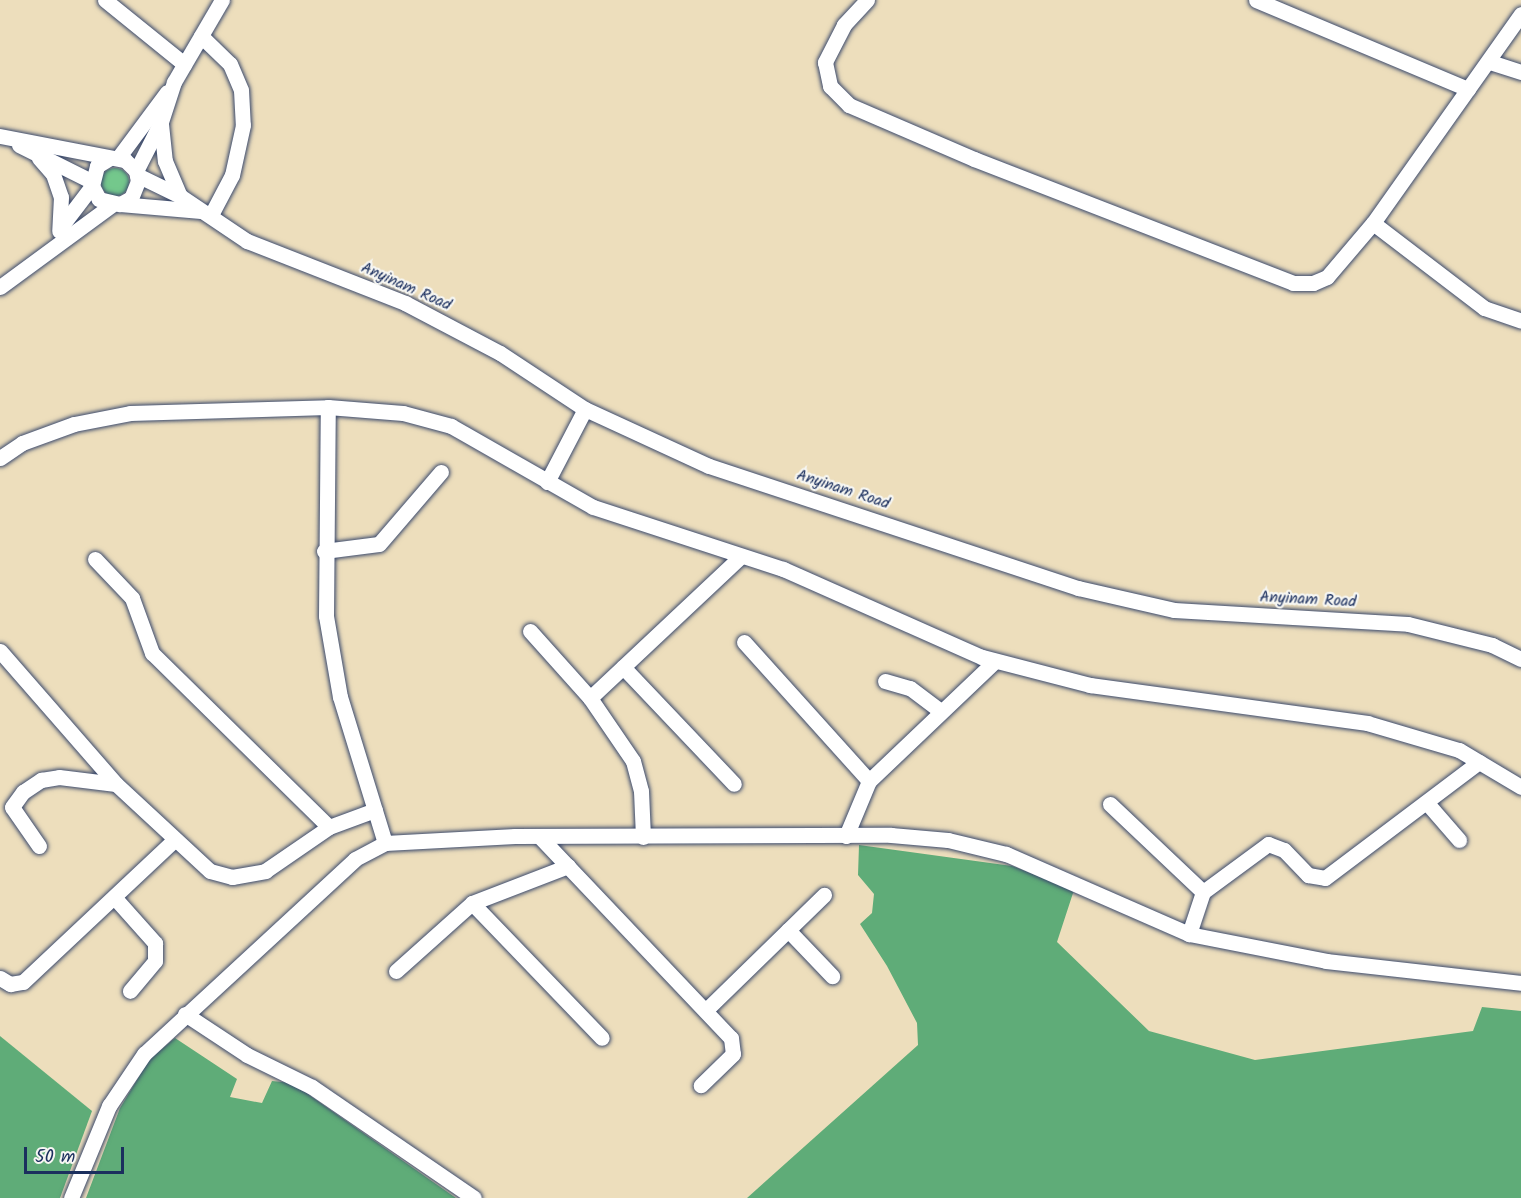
<!DOCTYPE html>
<html>
<head>
<meta charset="utf-8">
<style>
  body { margin:0 }
  #map { position:relative; width:1521px; height:1198px; overflow:hidden; background:#eddebc; font-family:Kalam,sans-serif }
  div>[style] { position:absolute }
  .green>* { inset:0; background:#74c88c }
  .round { border-radius:50% }
  .forest>* { inset:0; background:#5fac78 }
  .roads { filter:drop-shadow(0 0 2px #3a496c) drop-shadow(0 0 2px #3a496c) }
  .minor>* { height:15px; margin:-7.5px; padding:0 7.5px; transform-origin:7.5px; border-radius:7.5px; background:#fff }
  span { translate:-50% -50%; white-space:nowrap; text-align:center; line-height:1.15; -webkit-text-stroke:4.5px #f6f6f2; paint-order:stroke }
  .street-label { font-size:16px; color:#1b2f5e }
  .scale { position:absolute; left:24px; top:1147px; width:100px; height:27px; box-sizing:border-box; border:3px solid #1b2f5e; border-top:0; padding-left:8px; font-size:18px; line-height:21px; white-space:nowrap; color:#1b2f5e; -webkit-text-stroke:4px #f6f6f2; paint-order:stroke }
</style>
</head>
<body>
<div id="map">
  <div class="green">
    <div class="round" style="left:101px;top:168px;width:28px;height:28px"></div>
  </div>
  <div class="forest">
    <div style="clip-path:polygon(859px 845px,1012px 866px,1074px 890px,1057px 942px,1149px 1031px,1255px 1060px,1473px 1031px,1482px 1007px,1521px 1011px,1521px 1198px,747px 1198px,918px 1045px,917px 1023px,887px 966px,860px 924px,872px 913px,874px 894px,858px 875px)"></div>
    <div style="clip-path:polygon(0 1036px,92px 1111px,60px 1198px,0 1198px)"></div>
    <div style="clip-path:polygon(175px 1038px,237px 1079px,230px 1097px,262px 1103px,272px 1081px,292px 1083px,456px 1198px,86px 1198px,120px 1108px,149px 1060px)"></div>
  </div>
  <div class="roads">
    <div class="minor">
      <div style="left:105px;top:0;width:102px;rotate:39deg"></div>
      <div style="left:867px;top:0;width:34px;rotate:133deg"></div>
      <div style="left:844px;top:25px;width:42px;rotate:117.2deg"></div>
      <div style="left:825px;top:62px;width:25px;rotate:78deg"></div>
      <div style="left:830px;top:86px;width:27px;rotate:45deg"></div>
      <div style="left:849px;top:105px;width:136px;rotate:23.4deg"></div>
      <div style="left:974px;top:159px;width:342px;rotate:21.2deg"></div>
      <div style="left:1293px;top:283px;width:20px"></div>
      <div style="left:1313px;top:283px;width:15px;rotate:-23deg"></div>
      <div style="left:1327px;top:277px;width:71px;rotate:-49.6deg"></div>
      <div style="left:1373px;top:223px;width:256px;rotate:-54.7deg"></div>
      <div style="left:1256px;top:0;width:230px;rotate:22.8deg"></div>
      <div style="left:201px;top:36px;width:40px;rotate:44deg"></div>
      <div style="left:230px;top:64px;width:28px;rotate:67deg"></div>
      <div style="left:241px;top:90px;width:35px;rotate:87deg"></div>
      <div style="left:243px;top:125px;width:51px;rotate:102.4deg"></div>
      <div style="left:232px;top:175px;width:45px;rotate:117.7deg"></div>
      <div style="left:1490px;top:62px;width:33px;rotate:18deg"></div>
      <div style="left:161px;top:124px;width:37px;rotate:84deg"></div>
      <div style="left:165px;top:161px;width:38px;rotate:67deg"></div>
      <div style="left:0;top:136px;width:127px;rotate:10.9deg"></div>
      <div style="left:125px;top:160px;width:16px;rotate:45deg"></div>
      <div style="left:136px;top:171px;width:10px;rotate:79deg"></div>
      <div style="left:138px;top:181px;width:18px;rotate:112deg"></div>
      <div style="left:131px;top:198px;width:13px;rotate:151deg"></div>
      <div style="left:120px;top:204px;width:22px;rotate:-167deg"></div>
      <div style="left:99px;top:199px;width:15px;rotate:-118deg"></div>
      <div style="left:92px;top:186px;width:21px;rotate:-76deg"></div>
      <div style="left:97px;top:166px;width:15px;rotate:-32deg"></div>
      <div style="left:19px;top:145px;width:80px;rotate:26.6deg"></div>
      <div style="left:39px;top:158px;width:21px;rotate:49deg"></div>
      <div style="left:53px;top:174px;width:24px;rotate:71deg"></div>
      <div style="left:61px;top:197px;width:34px;rotate:93deg"></div>
      <div style="left:118px;top:158px;width:82px;rotate:-53.4deg"></div>
      <div style="left:136px;top:171px;width:55px;rotate:-63deg"></div>
      <div style="left:161px;top:122px;width:42px;rotate:-72deg"></div>
      <div style="left:174px;top:82px;width:95px;rotate:-59.7deg"></div>
      <div style="left:137px;top:175px;width:48px;rotate:26deg"></div>
      <div style="left:180px;top:196px;width:81px;rotate:33.9deg"></div>
      <div style="left:247px;top:241px;width:170px;rotate:21.4deg"></div>
      <div style="left:405px;top:303px;width:107px;rotate:27.8deg"></div>
      <div style="left:500px;top:353px;width:102px;rotate:33.4deg"></div>
      <div style="left:585px;top:409px;width:136px;rotate:24.7deg"></div>
      <div style="left:709px;top:466px;width:389px;rotate:18.3deg"></div>
      <div style="left:1078px;top:588px;width:98px;rotate:12.9deg"></div>
      <div style="left:1174px;top:610px;width:234px;rotate:3.4deg"></div>
      <div style="left:1408px;top:624px;width:87px;rotate:14deg"></div>
      <div style="left:1492px;top:645px;width:32px;rotate:26deg"></div>
      <div style="left:120px;top:204px;width:81px;rotate:4.9deg"></div>
      <div style="left:1373px;top:223px;width:140px;rotate:37.4deg"></div>
      <div style="left:1484px;top:308px;width:39px;rotate:19deg"></div>
      <div style="left:60px;top:228px;width:53px;rotate:-52.7deg"></div>
      <div style="left:0;top:287px;width:140px;rotate:-36.3deg"></div>
      <div style="left:0;top:458px;width:27px;rotate:-34deg"></div>
      <div style="left:22px;top:443px;width:55px;rotate:-20.1deg"></div>
      <div style="left:74px;top:424px;width:57px;rotate:-11.1deg"></div>
      <div style="left:130px;top:413px;width:198px;rotate:-1.7deg"></div>
      <div style="left:547px;top:482px;width:82px;rotate:-62.5deg"></div>
      <div style="left:324px;top:551px;width:55px;rotate:-7.3deg"></div>
      <div style="left:379px;top:544px;width:95px;rotate:-49.3deg"></div>
      <div style="left:95px;top:559px;width:54px;rotate:46.5deg"></div>
      <div style="left:132px;top:598px;width:59px;rotate:70deg"></div>
      <div style="left:152px;top:653px;width:248px;rotate:44.5deg"></div>
      <div style="left:530px;top:631px;width:90px;rotate:48.2deg"></div>
      <div style="left:590px;top:698px;width:76px;rotate:55.7deg"></div>
      <div style="left:633px;top:761px;width:31px;rotate:75deg"></div>
      <div style="left:641px;top:791px;width:46px;rotate:87.5deg"></div>
      <div style="left:744px;top:642px;width:187px;rotate:48deg"></div>
      <div style="left:0;top:651px;width:176px;rotate:48.9deg"></div>
      <div style="left:116px;top:784px;width:128px;rotate:42.8deg"></div>
      <div style="left:210px;top:871px;width:23px;rotate:15deg"></div>
      <div style="left:232px;top:877px;width:34px;rotate:-10deg"></div>
      <div style="left:265px;top:871px;width:78px;rotate:-34.5deg"></div>
      <div style="left:329px;top:827px;width:49px;rotate:-20.3deg"></div>
      <div style="left:623px;top:667px;width:161px;rotate:46.5deg"></div>
      <div style="left:885px;top:681px;width:26px;rotate:16deg"></div>
      <div style="left:910px;top:688px;width:39px;rotate:37deg"></div>
      <div style="left:590px;top:698px;width:207px;rotate:-43.2deg"></div>
      <div style="left:1427px;top:803px;width:49px;rotate:49.1deg"></div>
      <div style="left:1110px;top:804px;width:128px;rotate:43.4deg"></div>
      <div style="left:1203px;top:892px;width:81px;rotate:-36.4deg"></div>
      <div style="left:1268px;top:844px;width:17px;rotate:21deg"></div>
      <div style="left:1284px;top:850px;width:35px;rotate:46deg"></div>
      <div style="left:1308px;top:875px;width:17px;rotate:10deg"></div>
      <div style="left:1325px;top:878px;width:193px;rotate:-37deg"></div>
      <div style="left:846px;top:836px;width:60px;rotate:-67.3deg"></div>
      <div style="left:869px;top:781px;width:174px;rotate:-43.6deg"></div>
      <div style="left:540px;top:837px;width:277px;rotate:46.5deg"></div>
      <div style="left:731px;top:1038px;width:16px;rotate:83deg"></div>
      <div style="left:733px;top:1054px;width:45px;rotate:135.9deg"></div>
      <div style="left:385px;top:843px;width:153px;rotate:-107.1deg"></div>
      <div style="left:340px;top:697px;width:82px;rotate:-99.8deg"></div>
      <div style="left:326px;top:616px;width:209px;rotate:-89.5deg"></div>
      <div style="left:328px;top:407px;width:75px;rotate:4.6deg"></div>
      <div style="left:403px;top:413px;width:50px;rotate:15.2deg"></div>
      <div style="left:451px;top:426px;width:163px;rotate:29.7deg"></div>
      <div style="left:593px;top:507px;width:200px;rotate:18.1deg"></div>
      <div style="left:783px;top:569px;width:218px;rotate:23.9deg"></div>
      <div style="left:982px;top:657px;width:112px;rotate:14.5deg"></div>
      <div style="left:1090px;top:685px;width:280px;rotate:7.8deg"></div>
      <div style="left:1367px;top:723px;width:96px;rotate:16.4deg"></div>
      <div style="left:1459px;top:750px;width:72px;rotate:30.8deg"></div>
      <div style="left:39px;top:846px;width:47px;rotate:-124.7deg"></div>
      <div style="left:12px;top:807px;width:19px;rotate:-54deg"></div>
      <div style="left:23px;top:792px;width:22px;rotate:-34deg"></div>
      <div style="left:41px;top:780px;width:18px;rotate:-9deg"></div>
      <div style="left:59px;top:777px;width:57px;rotate:7deg"></div>
      <div style="left:114px;top:897px;width:62px;rotate:48.3deg"></div>
      <div style="left:155px;top:943px;width:18px;rotate:90deg"></div>
      <div style="left:155px;top:961px;width:39px;rotate:130deg"></div>
      <div style="left:472px;top:903px;width:187px;rotate:46.1deg"></div>
      <div style="left:788px;top:930px;width:64px;rotate:46.3deg"></div>
      <div style="left:1189px;top:934px;width:44px;rotate:-71.6deg"></div>
      <div style="left:396px;top:971px;width:102px;rotate:-41.8deg"></div>
      <div style="left:472px;top:903px;width:103px;rotate:-21.1deg"></div>
      <div style="left:0;top:978px;width:12px;rotate:31deg"></div>
      <div style="left:10px;top:984px;width:13px;rotate:-9deg"></div>
      <div style="left:23px;top:982px;width:207px;rotate:-43.2deg"></div>
      <div style="left:706px;top:1010px;width:165px;rotate:-44.3deg"></div>
      <div style="left:185px;top:1014px;width:74px;rotate:33.5deg"></div>
      <div style="left:247px;top:1055px;width:72px;rotate:26.2deg"></div>
      <div style="left:312px;top:1087px;width:196px;rotate:34.4deg"></div>
      <div style="left:71px;top:1198px;width:100px;rotate:-67.6deg"></div>
      <div style="left:109px;top:1106px;width:63px;rotate:-56.1deg"></div>
      <div style="left:144px;top:1054px;width:287px;rotate:-42.7deg"></div>
      <div style="left:355px;top:859px;width:34px;rotate:-28deg"></div>
      <div style="left:385px;top:843px;width:130px;rotate:-3.1deg"></div>
      <div style="left:515px;top:836px;width:376px;rotate:-0.2deg"></div>
      <div style="left:891px;top:835px;width:57px;rotate:5deg"></div>
      <div style="left:948px;top:840px;width:60px;rotate:13.6deg"></div>
      <div style="left:1006px;top:854px;width:200px;rotate:23.6deg"></div>
      <div style="left:1189px;top:934px;width:140px;rotate:11.1deg"></div>
      <div style="left:1326px;top:961px;width:196px;rotate:6.4deg"></div>
    </div>
  </div>
  <div class="street-label">
    <span style="left:406px;top:287px;rotate:24deg">Anyinam Road</span>
    <span style="left:843px;top:490px;rotate:18deg">Anyinam Road</span>
    <span style="left:1308px;top:600px;rotate:3deg">Anyinam Road</span>
  </div>
  <div class="scale">50 m</div>
</div>
</body>
</html>
